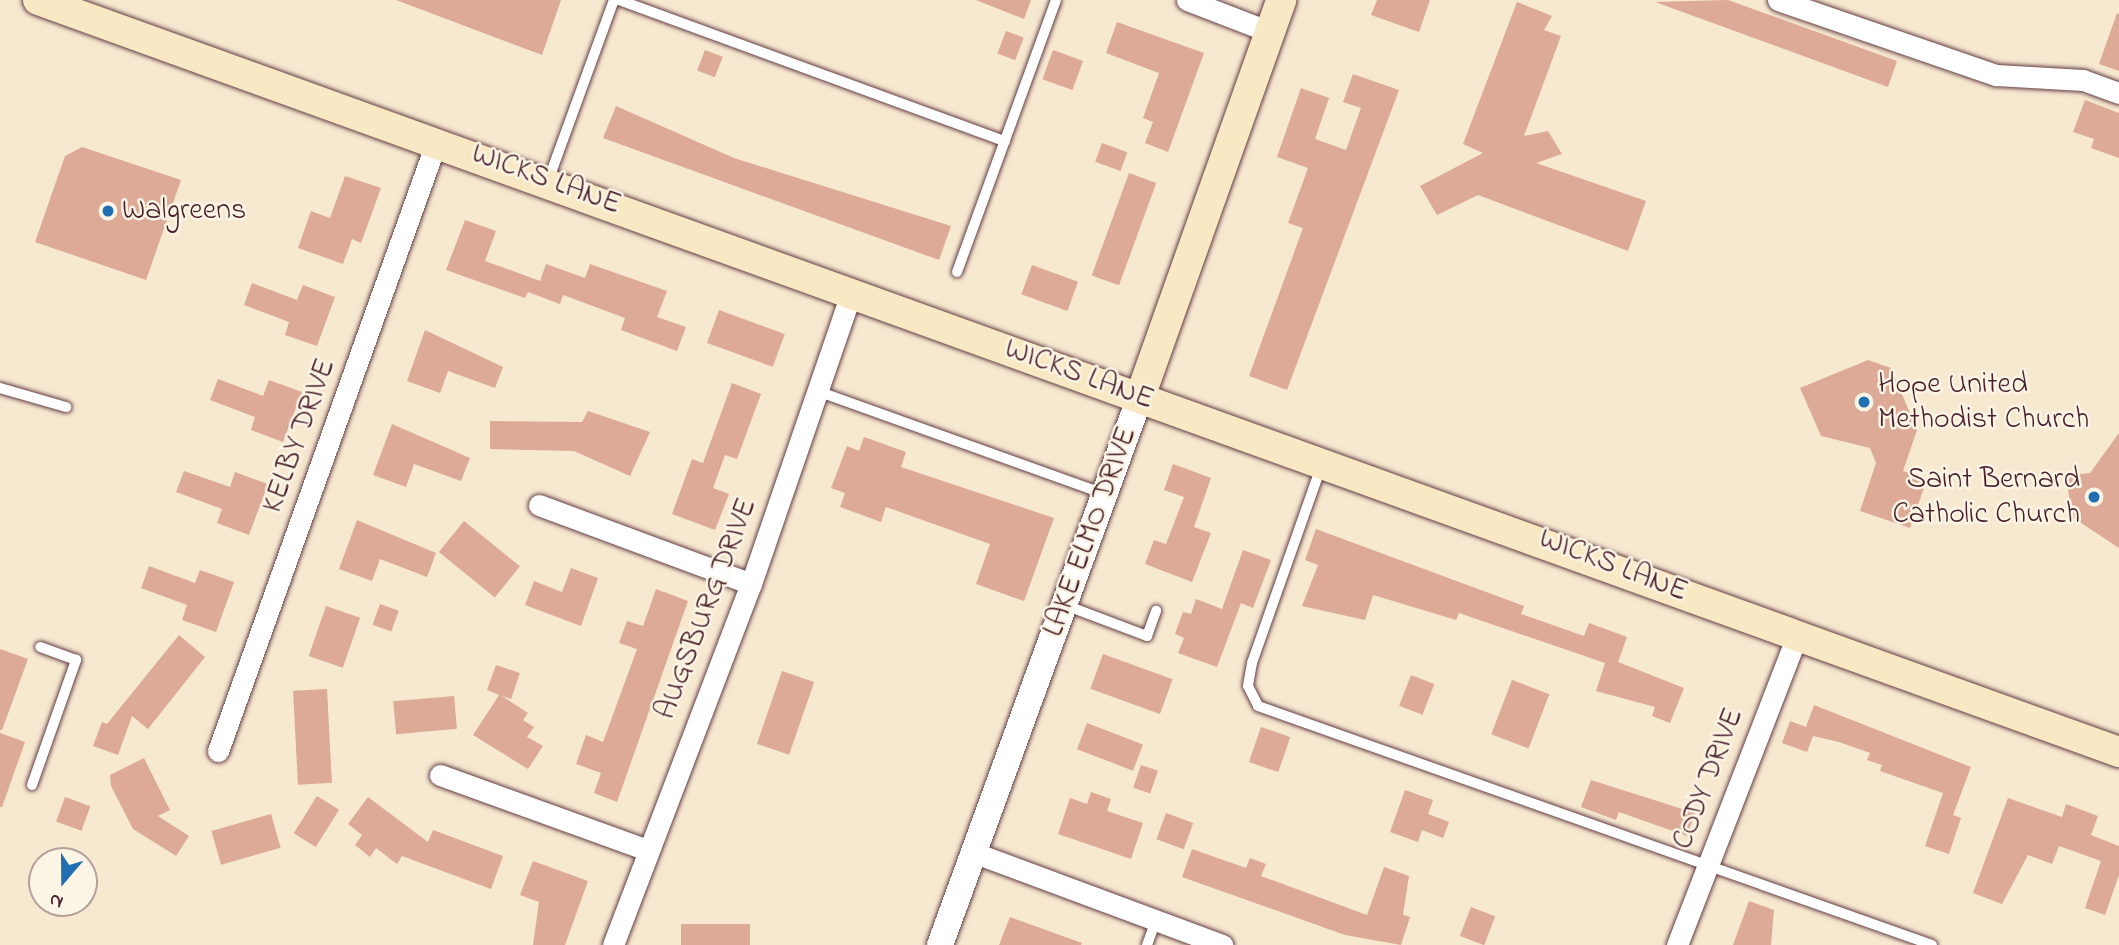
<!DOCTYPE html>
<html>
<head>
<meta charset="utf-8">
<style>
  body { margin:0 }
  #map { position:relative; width:2119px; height:945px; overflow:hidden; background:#f7e8d0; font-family:"Indie Flower",sans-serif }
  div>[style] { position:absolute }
  .building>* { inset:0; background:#dcaa96; transform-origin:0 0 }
  .roads { filter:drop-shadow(0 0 2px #643d44) drop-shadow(0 0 2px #643d44) }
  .service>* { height:10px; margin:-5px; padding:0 5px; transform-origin:5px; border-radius:5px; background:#fff }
  .minor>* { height:21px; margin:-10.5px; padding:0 10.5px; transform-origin:10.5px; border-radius:10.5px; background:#fff }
  .tertiary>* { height:26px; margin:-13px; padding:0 13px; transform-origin:13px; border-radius:13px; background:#fff }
  .secondary>* { height:30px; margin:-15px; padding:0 15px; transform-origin:15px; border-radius:15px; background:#f8e8c3 }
  .dots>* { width:19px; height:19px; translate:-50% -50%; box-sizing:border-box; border:4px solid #fcf5e5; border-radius:50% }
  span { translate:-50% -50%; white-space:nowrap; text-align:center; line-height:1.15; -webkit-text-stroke:5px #fcf5e5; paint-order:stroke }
  .street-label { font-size:30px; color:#4a1f2b }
  .poi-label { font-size:30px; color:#4a1f2b }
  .left { translate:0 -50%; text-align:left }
  .right { translate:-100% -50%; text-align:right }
  .north { position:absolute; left:28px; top:847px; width:70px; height:70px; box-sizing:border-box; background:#fcf5e5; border:2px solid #b59f9b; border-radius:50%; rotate:200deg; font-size:19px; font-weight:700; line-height:28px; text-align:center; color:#4a1f2b }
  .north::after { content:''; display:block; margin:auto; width:24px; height:32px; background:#1f6fb2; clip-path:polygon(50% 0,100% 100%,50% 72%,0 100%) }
</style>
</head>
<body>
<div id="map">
  <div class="building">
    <div style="clip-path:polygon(396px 0,561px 0,542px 55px)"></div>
    <div style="clip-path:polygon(976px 0,1031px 0,1024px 19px)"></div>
    <div style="clip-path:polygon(1377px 0,1430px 0,1419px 32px,1371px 15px)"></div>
    <div style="clip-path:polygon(1728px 0,1897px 61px,1888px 87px,1655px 2px)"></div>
    <div style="clip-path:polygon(1517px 2px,1552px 16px,1544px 30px,1561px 36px,1524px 136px,1548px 131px,1562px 154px,1536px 163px,1646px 201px,1628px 251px,1478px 195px,1437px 215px,1420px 186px,1483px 153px,1463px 144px)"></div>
    <div style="clip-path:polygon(2117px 13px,2119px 14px,2119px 71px,2099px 64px)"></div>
    <div style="clip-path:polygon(1117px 22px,1204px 53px,1168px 152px,1145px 143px,1153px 122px,1143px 118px,1159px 73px,1106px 53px)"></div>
    <div style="left:1006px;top:31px;width:19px;height:24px;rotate:21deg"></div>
    <div style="left:705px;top:50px;width:19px;height:22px;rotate:21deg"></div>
    <div style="left:1053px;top:50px;width:32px;height:31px;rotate:20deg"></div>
    <div style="clip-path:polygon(1353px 74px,1399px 90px,1287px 390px,1249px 376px,1303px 228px,1288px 223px,1308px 168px,1277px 157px,1301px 88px,1329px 98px,1315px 139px,1346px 150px,1361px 108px,1343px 102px)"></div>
    <div style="clip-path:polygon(2085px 100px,2119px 113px,2119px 158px,2091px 148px,2094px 139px,2073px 132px)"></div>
    <div style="clip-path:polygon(616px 106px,734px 158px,951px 226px,939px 260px,603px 138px)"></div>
    <div style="left:1102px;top:143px;width:27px;height:20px;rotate:20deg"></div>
    <div style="clip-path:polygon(82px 147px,181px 180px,146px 280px,35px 242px,65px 156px)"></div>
    <div style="left:1129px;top:173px;width:29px;height:109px;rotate:20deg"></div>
    <div style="clip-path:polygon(345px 176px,381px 188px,361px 243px,352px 239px,343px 264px,298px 248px,311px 211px,330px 218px)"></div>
    <div style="clip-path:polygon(465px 220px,496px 231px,485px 261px,540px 281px,546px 264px,585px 278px,590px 264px,667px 291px,657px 317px,686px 327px,677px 351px,621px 330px,625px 318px,563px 295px,560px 304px,528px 292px,525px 298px,446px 270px)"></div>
    <div style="left:1032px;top:265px;width:49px;height:31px;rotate:20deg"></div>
    <div style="clip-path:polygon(252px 283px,297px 300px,303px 285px,335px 297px,317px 346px,285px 335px,289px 322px,244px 305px)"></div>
    <div style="left:719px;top:310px;width:70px;height:35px;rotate:20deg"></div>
    <div style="clip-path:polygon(425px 330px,503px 367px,495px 388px,448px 371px,440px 393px,407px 381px)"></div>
    <div style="clip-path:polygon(1868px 360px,1891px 368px,1917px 430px,1903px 471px,1927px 479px,1910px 528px,1860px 511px,1876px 463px,1870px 448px,1821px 436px,1800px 388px)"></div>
    <div style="clip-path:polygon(218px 379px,263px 396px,269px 380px,302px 392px,283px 442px,251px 430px,255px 417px,210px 400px)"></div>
    <div style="clip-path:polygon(732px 383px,761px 394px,737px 459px,725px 455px,713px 488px,729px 494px,715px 530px,672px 514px,692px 459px,703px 463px)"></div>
    <div style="clip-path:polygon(588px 411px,650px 432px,630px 476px,574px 451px,490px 449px,490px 421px,582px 422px)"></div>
    <div style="clip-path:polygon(392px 424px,470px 458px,461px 481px,414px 464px,406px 487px,373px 475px)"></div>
    <div style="clip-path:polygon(2119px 433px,2119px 548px,2072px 517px,2066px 476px,2090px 473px)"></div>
    <div style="clip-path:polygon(864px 437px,906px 452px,901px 467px,1054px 518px,1024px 601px,976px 584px,990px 544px,886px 507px,881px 522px,840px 507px,845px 493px,831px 488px,847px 446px,859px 451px)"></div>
    <div style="clip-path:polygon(1173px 464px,1211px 478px,1194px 527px,1211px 533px,1192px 582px,1145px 564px,1154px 540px,1166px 544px,1184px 497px,1164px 490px)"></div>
    <div style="clip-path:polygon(184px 471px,230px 487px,235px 472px,268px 484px,249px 535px,217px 523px,222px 509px,176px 492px)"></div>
    <div style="clip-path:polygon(357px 520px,436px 553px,427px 577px,380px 559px,372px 581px,339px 569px)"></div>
    <div style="left:464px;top:521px;width:72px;height:40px;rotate:39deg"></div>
    <div style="clip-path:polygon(1316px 529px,1524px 606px,1521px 614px,1584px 636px,1589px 623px,1627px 637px,1618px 662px,1684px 688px,1670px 723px,1652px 716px,1655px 707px,1596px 691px,1605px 663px,1459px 613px,1456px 620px,1373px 595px,1365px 620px,1302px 606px,1318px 565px,1305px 560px)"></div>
    <div style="clip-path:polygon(1243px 550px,1271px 560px,1253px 608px,1241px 603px,1217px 667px,1178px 653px,1184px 638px,1175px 634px,1183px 612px,1191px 614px,1196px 599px,1222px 609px)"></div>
    <div style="clip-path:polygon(149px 566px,195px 583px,200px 570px,234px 582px,216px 632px,182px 620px,187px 605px,141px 588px)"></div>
    <div style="clip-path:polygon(571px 568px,598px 578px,581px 626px,525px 605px,534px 581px,562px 592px)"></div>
    <div style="clip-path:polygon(656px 589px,688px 601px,617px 802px,594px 793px,601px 773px,576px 764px,586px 735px,603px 742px,637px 649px,619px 643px,627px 621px,643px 626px)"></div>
    <div style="left:380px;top:604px;width:20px;height:22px;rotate:20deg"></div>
    <div style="left:326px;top:606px;width:36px;height:53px;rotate:19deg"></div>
    <div style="clip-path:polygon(179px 635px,205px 657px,148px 729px,132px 716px,118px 755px,93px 746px,102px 722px,107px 724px)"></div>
    <div style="clip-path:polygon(0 649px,28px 659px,2px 730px,0 730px)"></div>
    <div style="left:1103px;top:654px;width:74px;height:37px;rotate:20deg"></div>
    <div style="clip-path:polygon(496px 665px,520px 673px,511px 699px,502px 696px,528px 713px,523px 720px,534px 727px,527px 737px,543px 746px,528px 769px,473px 735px,499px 695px,487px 690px)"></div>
    <div style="left:782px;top:671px;width:34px;height:77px;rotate:19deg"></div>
    <div style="left:1411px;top:675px;width:25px;height:33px;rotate:21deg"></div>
    <div style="left:1512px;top:680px;width:40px;height:58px;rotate:21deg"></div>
    <div style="left:327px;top:689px;width:94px;height:34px;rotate:87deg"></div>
    <div style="left:454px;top:696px;width:33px;height:61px;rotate:85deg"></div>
    <div style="clip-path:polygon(1814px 705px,1971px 767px,1953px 815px,1961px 818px,1949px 854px,1925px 846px,1943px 793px,1880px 771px,1882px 765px,1867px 760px,1870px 753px,1839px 742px,1813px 736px,1807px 752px,1782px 743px,1790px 721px,1806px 727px)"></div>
    <div style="left:1087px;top:723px;width:60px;height:28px;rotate:21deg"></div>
    <div style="left:1261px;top:727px;width:31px;height:37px;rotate:19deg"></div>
    <div style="clip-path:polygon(0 733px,25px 742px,2px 807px,0 807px)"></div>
    <div style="clip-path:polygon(144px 758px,170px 810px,158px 816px,189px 836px,176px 856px,133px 829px,111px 786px,110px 775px)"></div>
    <div style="left:1141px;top:765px;width:18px;height:24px;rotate:19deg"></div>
    <div style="clip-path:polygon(1591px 780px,1695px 813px,1687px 836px,1619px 812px,1616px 820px,1581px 807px)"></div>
    <div style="clip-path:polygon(1405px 790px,1433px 800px,1428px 814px,1449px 822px,1443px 838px,1422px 830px,1418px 842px,1390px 832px)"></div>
    <div style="clip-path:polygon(1091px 792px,1111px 799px,1107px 811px,1143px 823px,1131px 859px,1058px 834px,1070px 798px,1087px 804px)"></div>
    <div style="left:317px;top:796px;width:26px;height:44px;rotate:32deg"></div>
    <div style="left:65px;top:797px;width:27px;height:26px;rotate:20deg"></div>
    <div style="clip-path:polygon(368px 797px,428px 842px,433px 830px,503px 856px,491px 889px,402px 856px,397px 864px,376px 848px,370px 857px,355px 845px,362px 835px,348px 824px)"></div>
    <div style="clip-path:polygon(2008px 798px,2062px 817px,2066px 804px,2098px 816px,2091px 835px,2119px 846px,2119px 875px,2105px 915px,2085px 908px,2101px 861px,2059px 846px,2052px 864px,2028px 855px,2002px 904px,1973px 893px)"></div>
    <div style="left:1166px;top:813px;width:29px;height:28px;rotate:20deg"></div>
    <div style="left:271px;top:814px;width:35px;height:62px;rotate:74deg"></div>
    <div style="clip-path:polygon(1192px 849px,1246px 868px,1250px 858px,1266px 864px,1261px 876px,1367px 915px,1384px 867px,1409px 876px,1403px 915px,1410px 917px,1401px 945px,1345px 935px,1182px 877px)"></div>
    <div style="clip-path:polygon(533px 861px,588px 881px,565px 945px,533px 945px,539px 902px,520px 895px)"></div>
    <div style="clip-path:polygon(1749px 901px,1774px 910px,1771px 945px,1733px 945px)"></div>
    <div style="left:1471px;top:907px;width:26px;height:31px;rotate:21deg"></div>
    <div style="clip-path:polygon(1010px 917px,1082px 943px,1081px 945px,999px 945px)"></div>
    <div style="left:681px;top:924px;width:69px;height:21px"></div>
  </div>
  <div class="roads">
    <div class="service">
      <div style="left:619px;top:0;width:411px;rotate:20.1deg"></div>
      <div style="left:548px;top:181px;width:193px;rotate:-70deg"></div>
      <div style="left:957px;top:272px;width:289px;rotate:-70deg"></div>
      <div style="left:0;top:388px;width:69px;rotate:16.1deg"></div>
      <div style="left:817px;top:391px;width:306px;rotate:19.7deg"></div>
      <div style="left:1321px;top:467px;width:208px;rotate:109.4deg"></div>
      <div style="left:1252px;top:663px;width:23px;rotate:100deg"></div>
      <div style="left:1248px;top:686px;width:22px;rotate:63deg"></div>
      <div style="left:1258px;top:706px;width:715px;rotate:19.52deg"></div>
      <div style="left:1065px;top:605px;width:88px;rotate:20.7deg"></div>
      <div style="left:1147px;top:636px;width:27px;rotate:-70deg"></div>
      <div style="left:32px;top:785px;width:133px;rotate:-70.6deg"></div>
      <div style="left:76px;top:660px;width:38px;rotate:-160deg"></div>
      <div style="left:1147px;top:945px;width:27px;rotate:-70deg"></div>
    </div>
    <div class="minor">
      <div style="left:1187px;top:0;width:89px;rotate:21.1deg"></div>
      <div style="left:1778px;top:0;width:231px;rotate:19deg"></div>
      <div style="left:1996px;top:75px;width:87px;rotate:3.3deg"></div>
      <div style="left:2083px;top:80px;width:38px;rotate:20deg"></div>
      <div style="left:539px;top:505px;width:226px;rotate:20.4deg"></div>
      <div style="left:218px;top:751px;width:649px;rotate:-70.28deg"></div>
      <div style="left:440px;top:775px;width:220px;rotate:19.9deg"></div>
      <div style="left:975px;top:853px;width:264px;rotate:20.4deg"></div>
      <div style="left:613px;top:945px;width:386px;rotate:-69.1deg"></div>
      <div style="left:751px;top:584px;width:310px;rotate:-71deg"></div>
      <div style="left:1677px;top:945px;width:332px;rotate:-68.8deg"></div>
    </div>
    <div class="tertiary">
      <div style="left:940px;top:945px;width:583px;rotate:-69.95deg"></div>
    </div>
    <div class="secondary">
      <div style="left:38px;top:0;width:2213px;rotate:19.87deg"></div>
      <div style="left:1140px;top:397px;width:421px;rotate:-70.4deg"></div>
    </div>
  </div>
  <div class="dots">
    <div style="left:108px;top:211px;background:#1f6fb2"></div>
    <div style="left:1864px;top:402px;background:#1f6fb2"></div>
    <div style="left:2094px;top:497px;background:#1f6fb2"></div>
  </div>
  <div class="street-label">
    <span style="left:546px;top:180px;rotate:20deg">WICKS LANE</span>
    <span style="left:1079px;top:375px;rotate:20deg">WICKS LANE</span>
    <span style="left:300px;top:436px;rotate:-70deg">KELBY DRIVE</span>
    <span style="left:1091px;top:532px;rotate:-70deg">LAKE ELMO DRIVE</span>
    <span style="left:1613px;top:566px;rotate:21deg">WICKS LANE</span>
    <span style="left:707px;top:609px;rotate:-69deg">AUGSBURG DRIVE</span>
    <span style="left:1709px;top:779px;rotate:-69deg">CODY DRIVE</span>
  </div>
  <div class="poi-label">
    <span class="left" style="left:122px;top:211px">Walgreens</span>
    <span class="left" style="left:1878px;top:402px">Hope United<br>Methodist Church</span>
    <span class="right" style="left:2080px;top:497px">Saint Bernard<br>Catholic Church</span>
  </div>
  <div class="north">N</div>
</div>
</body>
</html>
